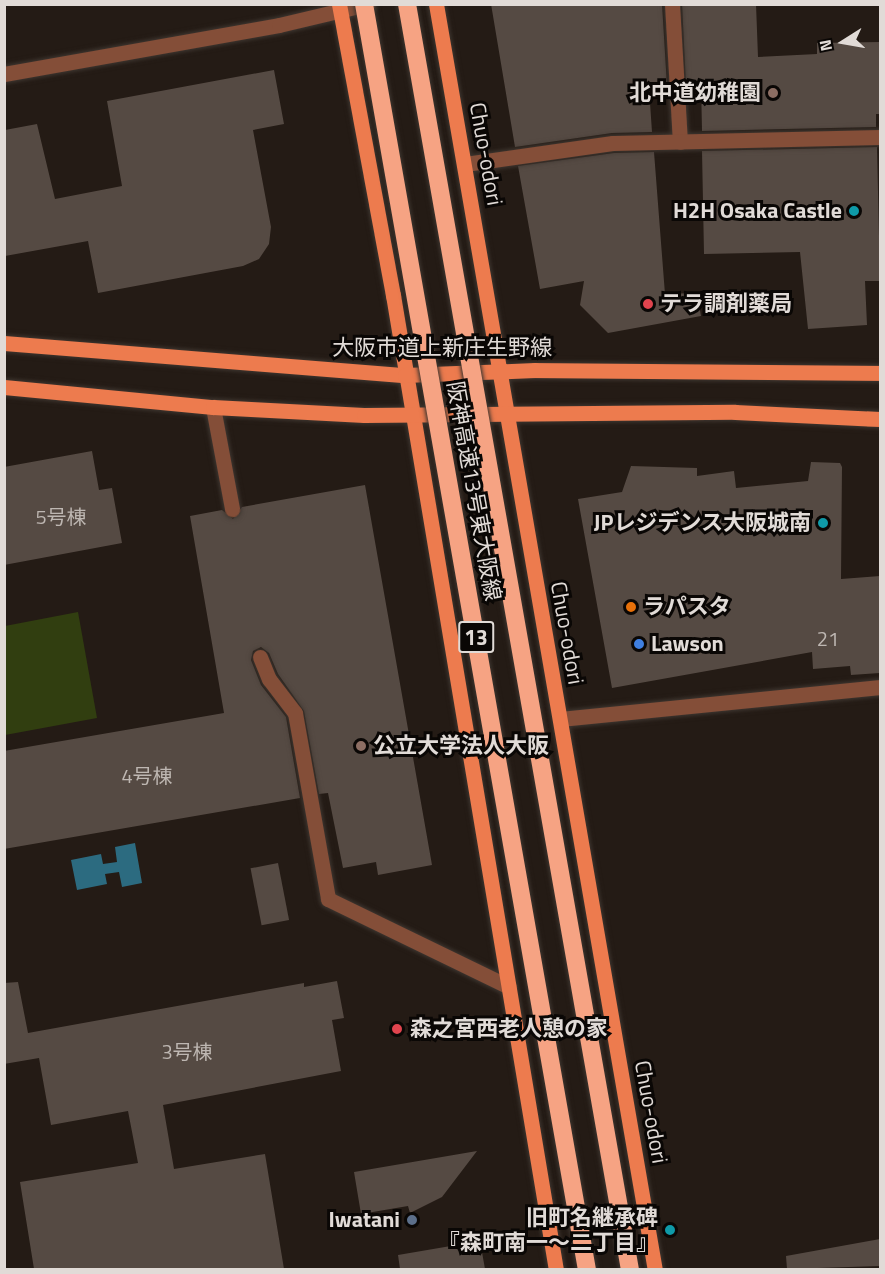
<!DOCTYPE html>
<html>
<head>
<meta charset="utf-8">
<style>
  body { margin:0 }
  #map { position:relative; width:885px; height:1274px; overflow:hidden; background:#241b15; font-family:"Titillium Web","Noto Sans JP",sans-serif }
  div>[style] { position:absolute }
  .green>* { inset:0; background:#313e10 }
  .water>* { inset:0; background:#2c6b80 }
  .building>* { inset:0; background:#554a43; transform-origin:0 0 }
  .roads { filter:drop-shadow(0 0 2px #3e3630) drop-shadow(0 0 2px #3e3630) }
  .lane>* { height:15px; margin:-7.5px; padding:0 7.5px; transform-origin:7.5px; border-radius:7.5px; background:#844e38 }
  .street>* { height:15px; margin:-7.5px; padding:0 7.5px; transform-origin:7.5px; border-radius:7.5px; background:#844e38 }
  .primary>* { height:15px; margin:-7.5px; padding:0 7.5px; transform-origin:7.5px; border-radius:7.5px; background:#ed7b4e }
  .bridges { filter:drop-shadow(0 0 2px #3e3630) drop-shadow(0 0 2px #3e3630) }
  .highway-bridge>* { height:18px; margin:-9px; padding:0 9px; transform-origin:9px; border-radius:9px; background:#f6a383 }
  .dots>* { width:16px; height:16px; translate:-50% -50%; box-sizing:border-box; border:3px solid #0a0705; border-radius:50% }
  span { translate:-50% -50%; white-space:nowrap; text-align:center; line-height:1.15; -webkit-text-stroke:6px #0a0705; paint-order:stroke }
  .number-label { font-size:20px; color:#beb7b2 }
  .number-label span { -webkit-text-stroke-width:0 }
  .shield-label span { padding:2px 4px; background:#0a0705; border:2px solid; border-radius:4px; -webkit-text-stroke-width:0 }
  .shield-label { font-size:21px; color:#e1dbd7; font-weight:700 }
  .poi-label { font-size:22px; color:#e1dbd7; font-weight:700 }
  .right { translate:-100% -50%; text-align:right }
  .left { translate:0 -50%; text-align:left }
  .street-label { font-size:22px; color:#e1dbd7 }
  .frame { position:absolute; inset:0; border:6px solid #e1dbd7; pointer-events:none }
  .north { position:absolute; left:813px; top:12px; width:60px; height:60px; -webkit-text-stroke:4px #0a0705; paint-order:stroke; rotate:259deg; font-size:16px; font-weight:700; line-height:24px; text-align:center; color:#e1dbd7 }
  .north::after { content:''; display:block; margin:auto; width:21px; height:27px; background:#e1dbd7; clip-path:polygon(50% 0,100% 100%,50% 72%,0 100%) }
</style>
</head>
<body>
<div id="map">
  <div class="green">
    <div style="clip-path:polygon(78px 612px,97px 718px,5px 735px,5px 626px)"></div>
  </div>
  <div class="water">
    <div style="clip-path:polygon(135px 843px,142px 883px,122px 887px,119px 872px,105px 874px,107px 884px,77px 890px,71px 860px,101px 854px,103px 864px,117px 862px,115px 847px)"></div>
  </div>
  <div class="building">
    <div style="clip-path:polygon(491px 4px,662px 4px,667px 86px,649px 88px,652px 132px,612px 133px,515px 147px)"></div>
    <div style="clip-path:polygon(682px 4px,756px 4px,758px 57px,817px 54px,817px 43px,880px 42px,880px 114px,876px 114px,876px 127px,702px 131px,701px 84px,686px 85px)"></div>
    <div style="clip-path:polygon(274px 70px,284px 124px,253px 130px,271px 227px,269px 244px,259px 259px,243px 266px,98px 293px,88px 241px,5px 256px,5px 130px,37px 124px,55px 199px,122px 186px,107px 101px)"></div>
    <div style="clip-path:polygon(877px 147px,880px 281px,865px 281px,867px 325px,808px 329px,800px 252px,704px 254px,702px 151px)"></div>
    <div style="clip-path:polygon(654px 152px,665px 294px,697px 293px,701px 316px,608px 333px,580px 305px,584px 281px,540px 289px,518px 166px,614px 153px)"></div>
    <div style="clip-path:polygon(92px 451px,99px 490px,112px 488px,122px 543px,4px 565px,4px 467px)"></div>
    <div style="clip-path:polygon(811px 462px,840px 463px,842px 467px,841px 579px,880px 576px,880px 673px,851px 675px,850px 666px,813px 669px,812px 652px,612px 688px,578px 499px,622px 492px,631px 466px,697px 468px,697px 476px,734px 471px,736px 488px,808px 481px)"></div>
    <div style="clip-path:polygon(365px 485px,432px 865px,378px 875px,376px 862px,343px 868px,328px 793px,319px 794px,304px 711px,278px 674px,269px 653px,261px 647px,253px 651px,251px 660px,261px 685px,286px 717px,300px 798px,4px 849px,4px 751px,224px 713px,190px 516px,222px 510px,233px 519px,242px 507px)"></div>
    <div style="left:278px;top:863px;width:58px;height:28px;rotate:79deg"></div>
    <div style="clip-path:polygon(337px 981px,344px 1018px,332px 1020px,341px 1071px,163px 1105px,174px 1169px,265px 1154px,284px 1269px,34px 1269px,20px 1182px,138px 1163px,128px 1111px,51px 1125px,39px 1058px,4px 1064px,4px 983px,18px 982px,28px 1033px,304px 983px,304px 987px)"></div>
    <div style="clip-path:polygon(477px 1151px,442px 1197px,410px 1213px,408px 1206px,361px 1214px,354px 1172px)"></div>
    <div style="clip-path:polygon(880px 1239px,880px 1266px,787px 1269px,786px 1256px)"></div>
    <div style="clip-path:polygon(480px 1241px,485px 1269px,400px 1269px,398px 1255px)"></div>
  </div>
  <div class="roads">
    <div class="lane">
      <div style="left:213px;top:407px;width:104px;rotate:79.4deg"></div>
      <div style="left:260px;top:657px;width:24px;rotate:68deg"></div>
      <div style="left:269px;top:679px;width:43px;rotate:52.6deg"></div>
      <div style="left:295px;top:713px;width:189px;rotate:79.9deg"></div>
      <div style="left:328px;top:899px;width:201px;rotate:25.9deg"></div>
    </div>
    <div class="street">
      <div style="left:672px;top:4px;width:138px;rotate:86.7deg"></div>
      <div style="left:4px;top:74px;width:279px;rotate:-10.1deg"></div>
      <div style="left:279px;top:25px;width:91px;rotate:-13.3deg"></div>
      <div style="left:465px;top:164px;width:149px;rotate:-8.1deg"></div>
      <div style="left:613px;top:143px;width:267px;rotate:-1.3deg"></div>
      <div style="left:560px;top:719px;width:322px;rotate:-5.7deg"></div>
    </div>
    <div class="primary">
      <div style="left:339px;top:4px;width:296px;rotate:79.5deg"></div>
      <div style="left:393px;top:295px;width:989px;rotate:80.51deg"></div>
      <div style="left:436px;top:4px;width:1285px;rotate:80.19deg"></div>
      <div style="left:4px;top:343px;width:402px;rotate:4.6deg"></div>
      <div style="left:405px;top:375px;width:130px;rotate:-2.2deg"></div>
      <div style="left:535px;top:370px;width:345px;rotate:0.5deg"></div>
      <div style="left:4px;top:387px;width:210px;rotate:5.5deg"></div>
      <div style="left:213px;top:407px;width:151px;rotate:3deg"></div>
      <div style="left:364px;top:415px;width:371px;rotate:-0.5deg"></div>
      <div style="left:735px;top:412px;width:145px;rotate:2.8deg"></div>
    </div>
  </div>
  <div class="bridges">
    <div class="highway-bridge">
      <div style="left:364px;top:4px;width:1285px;rotate:80.01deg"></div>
      <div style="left:407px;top:4px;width:1285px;rotate:80.01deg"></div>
    </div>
  </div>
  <div class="dots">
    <div style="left:773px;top:93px;background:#8d6e63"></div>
    <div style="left:854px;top:211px;background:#0f9aa8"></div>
    <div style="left:648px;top:304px;background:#e0444e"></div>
    <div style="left:823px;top:523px;background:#0f9aa8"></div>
    <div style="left:631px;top:607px;background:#e8710a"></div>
    <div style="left:639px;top:644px;background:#3f7fe0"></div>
    <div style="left:361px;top:746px;background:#8d6e63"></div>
    <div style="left:397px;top:1029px;background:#e0444e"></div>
    <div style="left:412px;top:1220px;background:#5c6f8a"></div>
    <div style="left:670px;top:1230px;background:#0f9aa8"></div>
  </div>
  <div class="number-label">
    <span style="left:61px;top:516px">5号棟</span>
    <span style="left:828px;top:638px">21</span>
    <span style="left:147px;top:775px">4号棟</span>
    <span style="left:187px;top:1051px">3号棟</span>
  </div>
  <div class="shield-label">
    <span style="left:476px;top:637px">13</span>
  </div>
  <div class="poi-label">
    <span class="right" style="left:761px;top:93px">北中道幼稚園</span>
    <span class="right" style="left:842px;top:211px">H2H Osaka Castle</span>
    <span class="left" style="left:660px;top:304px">テラ調剤薬局</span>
    <span class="right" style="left:811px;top:523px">JPレジデンス大阪城南</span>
    <span class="left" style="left:643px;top:607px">ラパスタ</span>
    <span class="left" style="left:651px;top:644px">Lawson</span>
    <span class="left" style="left:373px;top:746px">公立大学法人大阪</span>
    <span class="left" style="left:410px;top:1029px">森之宮西老人憩の家</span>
    <span class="right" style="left:658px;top:1230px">旧町名継承碑<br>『森町南一～二丁目』</span>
    <span class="right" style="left:400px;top:1220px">Iwatani</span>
  </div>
  <div class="street-label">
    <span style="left:486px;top:154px;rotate:80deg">Chuo-odori</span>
    <span style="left:442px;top:348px">大阪市道上新庄生野線</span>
    <span style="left:474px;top:491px;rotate:80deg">阪神高速13号東大阪線</span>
    <span style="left:567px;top:633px;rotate:80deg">Chuo-odori</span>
    <span style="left:651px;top:1112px;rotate:80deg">Chuo-odori</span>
  </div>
  <div class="frame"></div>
  <div class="north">N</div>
</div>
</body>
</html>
